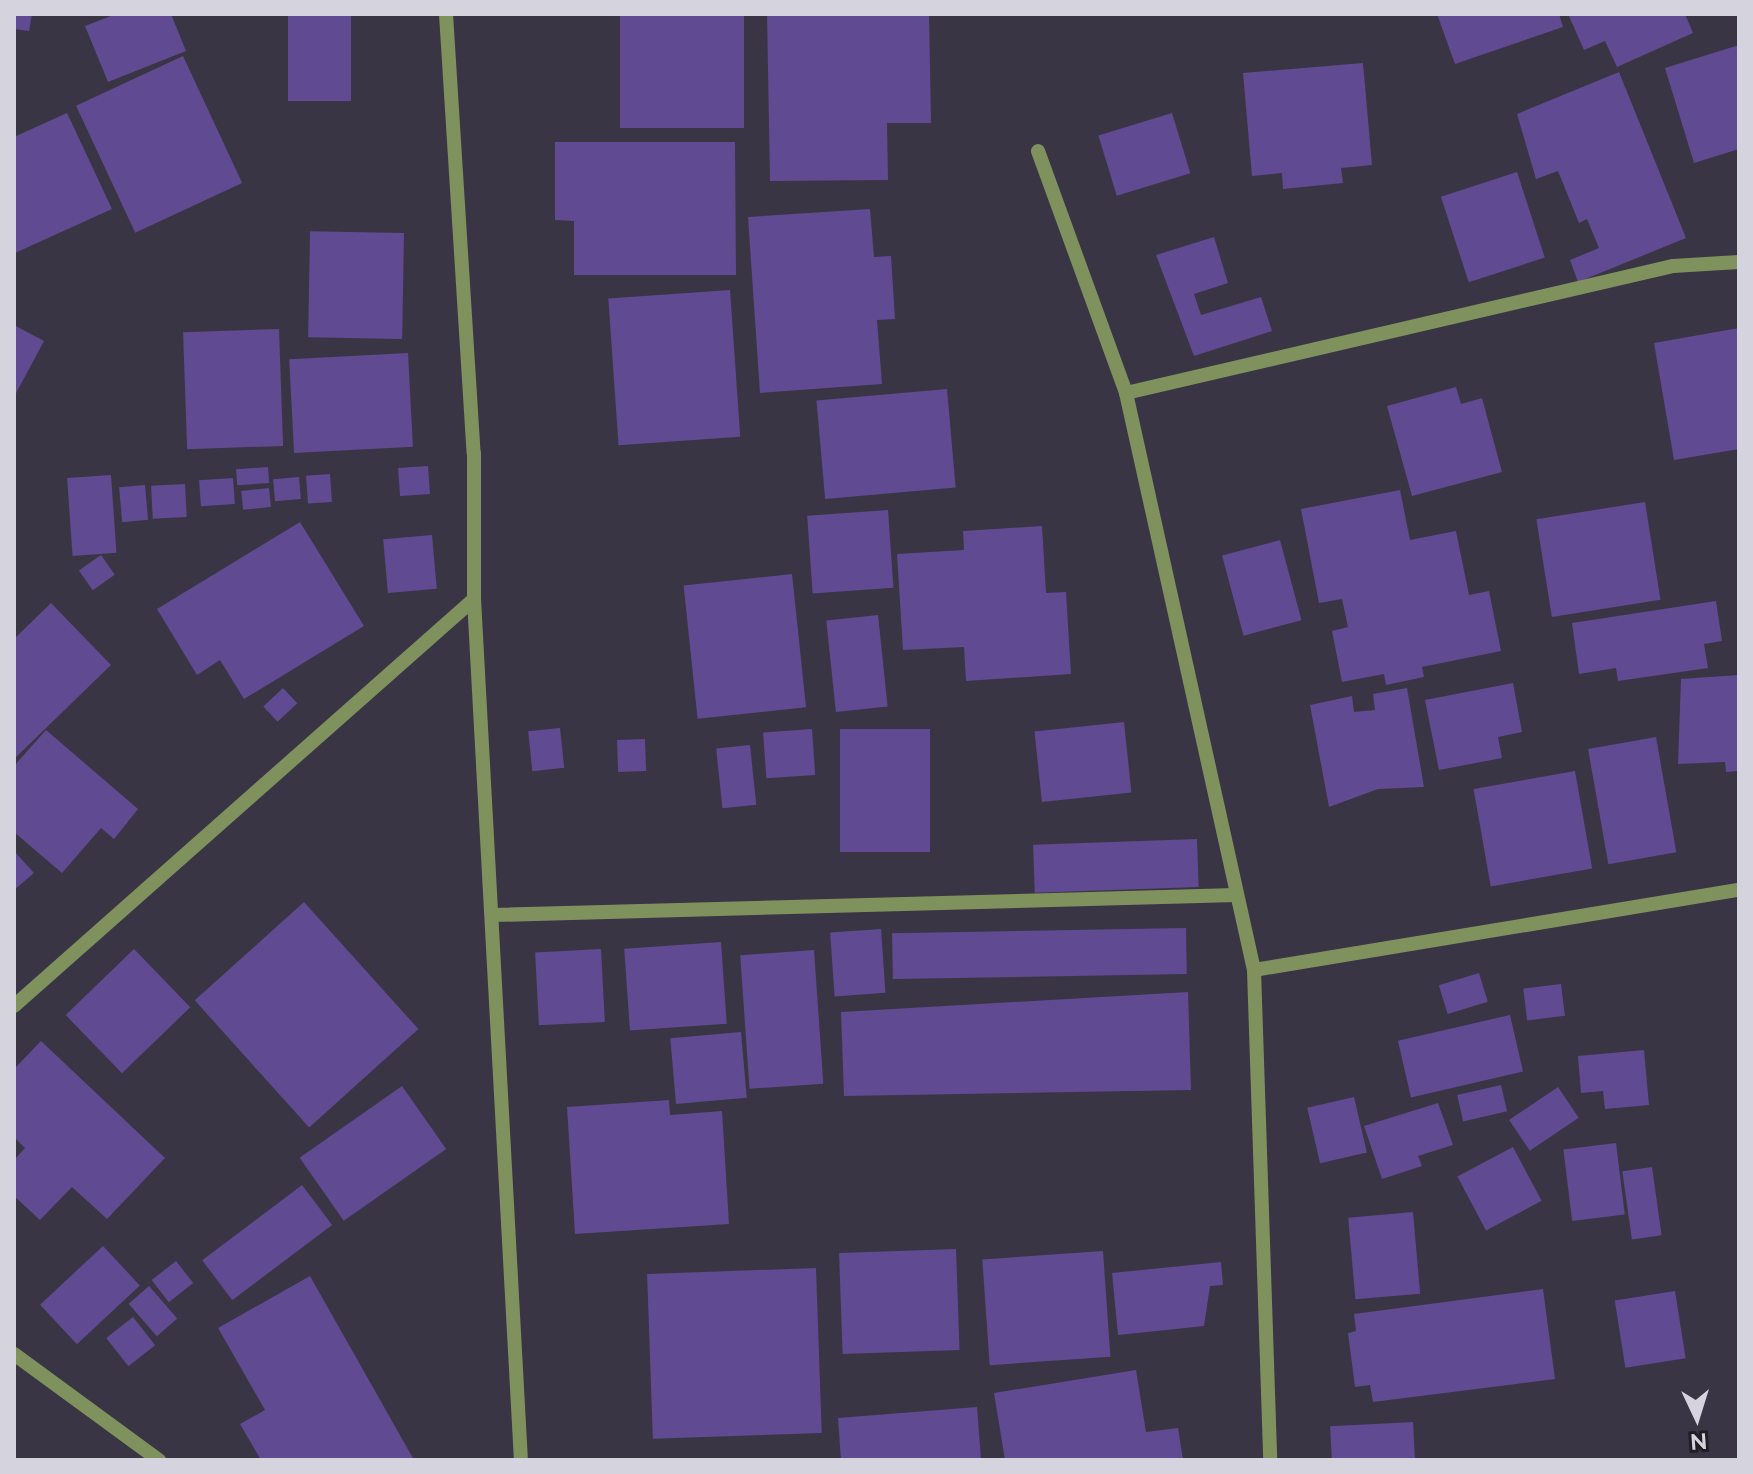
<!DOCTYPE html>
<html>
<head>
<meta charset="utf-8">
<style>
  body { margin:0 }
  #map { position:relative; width:1753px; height:1474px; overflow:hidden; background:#393544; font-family:Raleway,sans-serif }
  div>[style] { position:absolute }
  .building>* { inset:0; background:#604a91; transform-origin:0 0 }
  .minor>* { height:14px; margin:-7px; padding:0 7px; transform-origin:7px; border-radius:7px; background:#7f925e }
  span { translate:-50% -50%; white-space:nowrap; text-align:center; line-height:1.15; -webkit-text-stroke:8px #201e25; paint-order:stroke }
  .frame { position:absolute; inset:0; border:16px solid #d5d3dd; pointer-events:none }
  .north { position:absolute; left:1657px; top:1378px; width:80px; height:80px; -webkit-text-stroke:6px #201e25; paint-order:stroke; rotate:176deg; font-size:22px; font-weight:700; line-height:32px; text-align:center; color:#d5d3dd }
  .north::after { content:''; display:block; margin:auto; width:28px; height:36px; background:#d5d3dd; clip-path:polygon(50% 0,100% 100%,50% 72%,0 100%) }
</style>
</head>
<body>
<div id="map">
  <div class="building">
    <div style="clip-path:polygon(14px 14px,32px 14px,29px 31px,14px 29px)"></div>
    <div style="clip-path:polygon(116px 14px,171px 14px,186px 51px,108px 82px,85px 26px)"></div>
    <div style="left:288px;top:14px;width:63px;height:87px"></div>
    <div style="left:620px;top:14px;width:124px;height:114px"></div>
    <div style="clip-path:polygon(767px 14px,929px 14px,931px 123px,887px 123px,888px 180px,770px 181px)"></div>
    <div style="clip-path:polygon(1437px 14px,1559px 14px,1563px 27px,1455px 64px)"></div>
    <div style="clip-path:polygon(1568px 14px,1685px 14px,1693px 33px,1617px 67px,1605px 41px,1584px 50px)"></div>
    <div style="clip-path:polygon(1739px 45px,1739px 149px,1694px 163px,1665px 68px)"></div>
    <div style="left:183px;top:56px;width:140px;height:118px;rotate:65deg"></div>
    <div style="clip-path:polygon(1363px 63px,1372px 165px,1341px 168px,1343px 183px,1283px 189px,1282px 173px,1252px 176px,1243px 73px)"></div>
    <div style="clip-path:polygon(1619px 72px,1686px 238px,1578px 282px,1570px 260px,1599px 248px,1587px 219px,1579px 223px,1558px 171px,1536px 179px,1517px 114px)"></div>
    <div style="clip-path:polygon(67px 113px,112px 209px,15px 253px,14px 137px)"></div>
    <div style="left:1172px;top:113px;width:63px;height:77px;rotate:73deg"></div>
    <div style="clip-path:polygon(555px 142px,735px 142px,736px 275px,574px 275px,574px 221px,555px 220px)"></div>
    <div style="left:1517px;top:172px;width:90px;height:80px;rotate:72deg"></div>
    <div style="clip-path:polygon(870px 209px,874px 257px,891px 256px,895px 319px,877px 320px,882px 384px,760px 393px,748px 217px)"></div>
    <div style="left:404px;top:233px;width:106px;height:94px;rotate:91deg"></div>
    <div style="clip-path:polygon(1214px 237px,1228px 283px,1194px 294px,1201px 315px,1261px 297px,1272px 331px,1194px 356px,1156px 255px)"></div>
    <div style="left:730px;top:290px;width:147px;height:122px;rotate:86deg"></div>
    <div style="clip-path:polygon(14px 325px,44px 341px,14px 397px)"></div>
    <div style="clip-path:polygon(1739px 328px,1739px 449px,1674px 460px,1654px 343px)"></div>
    <div style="left:279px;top:329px;width:117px;height:96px;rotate:88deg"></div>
    <div style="left:408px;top:353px;width:94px;height:119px;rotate:87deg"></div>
    <div style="clip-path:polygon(1456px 387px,1461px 404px,1482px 398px,1502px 472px,1412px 496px,1387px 406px)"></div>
    <div style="left:947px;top:389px;width:99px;height:131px;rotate:85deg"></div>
    <div style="left:428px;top:466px;width:28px;height:30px;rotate:86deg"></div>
    <div style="left:268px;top:467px;width:16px;height:32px;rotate:86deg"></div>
    <div style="left:330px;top:474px;width:28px;height:24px;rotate:86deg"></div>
    <div style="left:111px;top:475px;width:78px;height:44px;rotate:86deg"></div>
    <div style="left:299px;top:477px;width:22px;height:26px;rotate:85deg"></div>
    <div style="left:233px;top:478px;width:26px;height:34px;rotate:86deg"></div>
    <div style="left:185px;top:484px;width:33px;height:34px;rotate:87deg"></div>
    <div style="left:145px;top:485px;width:35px;height:26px;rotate:85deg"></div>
    <div style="left:269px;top:488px;width:19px;height:28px;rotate:84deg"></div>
    <div style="clip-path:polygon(1400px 490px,1410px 540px,1456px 531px,1469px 595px,1489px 591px,1501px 651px,1422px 667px,1424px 677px,1386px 685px,1384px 674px,1342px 682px,1332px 631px,1348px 627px,1342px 599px,1319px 603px,1301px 509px)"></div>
    <div style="left:1645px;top:502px;width:99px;height:110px;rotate:81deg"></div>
    <div style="left:888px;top:510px;width:78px;height:81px;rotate:86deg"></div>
    <div style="clip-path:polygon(300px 522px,364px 626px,244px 699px,220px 660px,197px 675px,157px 609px)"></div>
    <div style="clip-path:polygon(1042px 526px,1046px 593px,1066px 592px,1071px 674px,966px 681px,964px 647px,903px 650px,897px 554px,964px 550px,963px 531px)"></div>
    <div style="left:432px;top:535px;width:54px;height:49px;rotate:85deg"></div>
    <div style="left:1280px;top:540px;width:83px;height:60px;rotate:75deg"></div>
    <div style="left:101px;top:555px;width:24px;height:27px;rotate:55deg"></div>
    <div style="left:792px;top:574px;width:134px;height:109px;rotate:84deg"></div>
    <div style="clip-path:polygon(1716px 601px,1722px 641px,1704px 644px,1708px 668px,1618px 681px,1616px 668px,1579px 674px,1572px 623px)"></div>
    <div style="clip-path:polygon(51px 603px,111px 665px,14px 759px,14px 639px)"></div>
    <div style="left:878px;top:615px;width:92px;height:52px;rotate:84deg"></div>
    <div style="clip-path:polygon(1739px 675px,1739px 771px,1726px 772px,1725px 762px,1678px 764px,1681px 679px)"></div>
    <div style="clip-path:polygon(1513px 683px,1522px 732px,1498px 737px,1502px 758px,1439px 770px,1425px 700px)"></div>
    <div style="left:283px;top:688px;width:21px;height:27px;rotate:47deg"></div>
    <div style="clip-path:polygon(1407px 688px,1424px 787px,1378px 789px,1329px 807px,1310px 705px,1352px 696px,1354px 712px,1375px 710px,1373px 694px)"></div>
    <div style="left:1124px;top:722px;width:71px;height:90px;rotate:84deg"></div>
    <div style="left:560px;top:728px;width:40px;height:32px;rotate:84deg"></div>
    <div style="left:812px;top:729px;width:46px;height:49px;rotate:86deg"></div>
    <div style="left:930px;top:729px;width:123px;height:90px;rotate:90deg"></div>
    <div style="clip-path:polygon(46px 730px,138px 809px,114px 839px,101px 828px,62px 873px,14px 832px,14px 766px)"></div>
    <div style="left:1656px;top:737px;width:117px;height:69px;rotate:80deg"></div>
    <div style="left:645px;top:739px;width:32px;height:28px;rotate:88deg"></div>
    <div style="left:750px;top:745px;width:60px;height:34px;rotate:84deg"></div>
    <div style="left:1575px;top:771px;width:99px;height:103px;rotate:80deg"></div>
    <div style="left:1197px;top:839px;width:48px;height:164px;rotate:88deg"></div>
    <div style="clip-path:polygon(14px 851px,34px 873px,14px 890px)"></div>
    <div style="left:304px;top:902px;width:171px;height:147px;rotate:48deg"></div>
    <div style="left:1186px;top:928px;width:46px;height:294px;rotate:89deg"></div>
    <div style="left:881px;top:929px;width:64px;height:51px;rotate:86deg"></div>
    <div style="left:721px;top:942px;width:82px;height:97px;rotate:86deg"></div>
    <div style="left:134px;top:949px;width:81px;height:95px;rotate:46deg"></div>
    <div style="left:601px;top:949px;width:73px;height:66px;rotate:87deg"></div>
    <div style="left:814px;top:950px;width:134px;height:74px;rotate:86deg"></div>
    <div style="left:1479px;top:973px;width:30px;height:42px;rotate:73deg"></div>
    <div style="left:1561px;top:984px;width:32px;height:38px;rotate:83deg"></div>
    <div style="clip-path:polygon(1188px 992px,1191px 1090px,844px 1096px,841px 1012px)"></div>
    <div style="left:1510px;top:1015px;width:58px;height:115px;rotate:77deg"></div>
    <div style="left:741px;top:1032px;width:66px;height:71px;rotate:85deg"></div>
    <div style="clip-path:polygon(41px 1041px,165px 1158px,107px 1219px,72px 1187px,40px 1220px,14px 1196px,14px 1160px,25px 1148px,14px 1137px,14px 1069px)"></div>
    <div style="clip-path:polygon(1644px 1050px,1649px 1105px,1605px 1109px,1603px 1091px,1581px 1093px,1578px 1056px)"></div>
    <div style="left:1501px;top:1085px;width:27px;height:45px;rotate:77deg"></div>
    <div style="left:402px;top:1086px;width:77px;height:125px;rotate:55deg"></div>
    <div style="left:1558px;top:1087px;width:37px;height:59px;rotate:56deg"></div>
    <div style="left:1354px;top:1097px;width:57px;height:48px;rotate:77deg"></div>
    <div style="clip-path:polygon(669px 1100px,670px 1115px,722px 1111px,729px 1224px,575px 1234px,567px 1107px)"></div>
    <div style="clip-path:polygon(1438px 1103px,1453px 1145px,1418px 1156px,1422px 1166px,1382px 1179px,1364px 1126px)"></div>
    <div style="left:1616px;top:1143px;width:72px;height:53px;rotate:83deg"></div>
    <div style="left:1513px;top:1147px;width:61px;height:63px;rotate:62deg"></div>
    <div style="left:1652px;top:1167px;width:69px;height:30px;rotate:82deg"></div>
    <div style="left:302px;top:1185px;width:50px;height:125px;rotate:53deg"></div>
    <div style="left:1413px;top:1212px;width:82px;height:65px;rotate:85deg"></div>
    <div style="left:103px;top:1246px;width:54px;height:86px;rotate:47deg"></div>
    <div style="left:956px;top:1249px;width:101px;height:117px;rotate:88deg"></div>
    <div style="left:1103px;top:1251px;width:106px;height:121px;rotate:86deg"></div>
    <div style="left:176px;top:1261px;width:28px;height:31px;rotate:52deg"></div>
    <div style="clip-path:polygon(1221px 1262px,1223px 1285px,1210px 1286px,1204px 1326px,1118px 1335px,1112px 1273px)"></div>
    <div style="left:816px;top:1268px;width:165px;height:169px;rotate:88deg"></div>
    <div style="clip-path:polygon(310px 1276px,414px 1460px,261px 1460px,240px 1424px,265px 1410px,218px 1328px)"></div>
    <div style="left:149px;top:1286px;width:43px;height:27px;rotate:49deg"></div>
    <div style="clip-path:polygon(1543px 1289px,1555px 1379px,1373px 1402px,1370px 1385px,1355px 1387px,1348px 1333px,1356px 1331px,1354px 1314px)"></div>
    <div style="left:1675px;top:1291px;width:68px;height:61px;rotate:81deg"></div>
    <div style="left:133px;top:1317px;width:36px;height:34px;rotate:52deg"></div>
    <div style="clip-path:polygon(1136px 1370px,1146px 1432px,1178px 1428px,1183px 1460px,1005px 1460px,994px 1393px)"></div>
    <div style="clip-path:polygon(977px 1407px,981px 1460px,841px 1460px,838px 1418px)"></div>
    <div style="left:1413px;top:1422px;width:38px;height:83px;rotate:87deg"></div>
  </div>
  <div class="minor">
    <div style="left:446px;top:14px;width:440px;rotate:86.4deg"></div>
    <div style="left:474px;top:453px;width:146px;rotate:90deg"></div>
    <div style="left:474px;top:599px;width:862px;rotate:86.88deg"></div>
    <div style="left:1038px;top:151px;width:258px;rotate:70deg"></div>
    <div style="left:1126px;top:393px;width:591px;rotate:77.49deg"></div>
    <div style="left:1254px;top:970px;width:490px;rotate:88.1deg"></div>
    <div style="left:1126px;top:393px;width:562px;rotate:-13.07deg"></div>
    <div style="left:1673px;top:266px;width:66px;rotate:-3.5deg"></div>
    <div style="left:494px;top:915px;width:743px;rotate:-1.54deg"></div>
    <div style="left:1254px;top:970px;width:492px;rotate:-9.4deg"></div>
    <div style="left:14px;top:1006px;width:614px;rotate:-41.5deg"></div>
    <div style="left:14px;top:1354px;width:180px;rotate:36.2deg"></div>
  </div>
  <div class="frame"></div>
  <div class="north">N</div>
</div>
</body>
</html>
